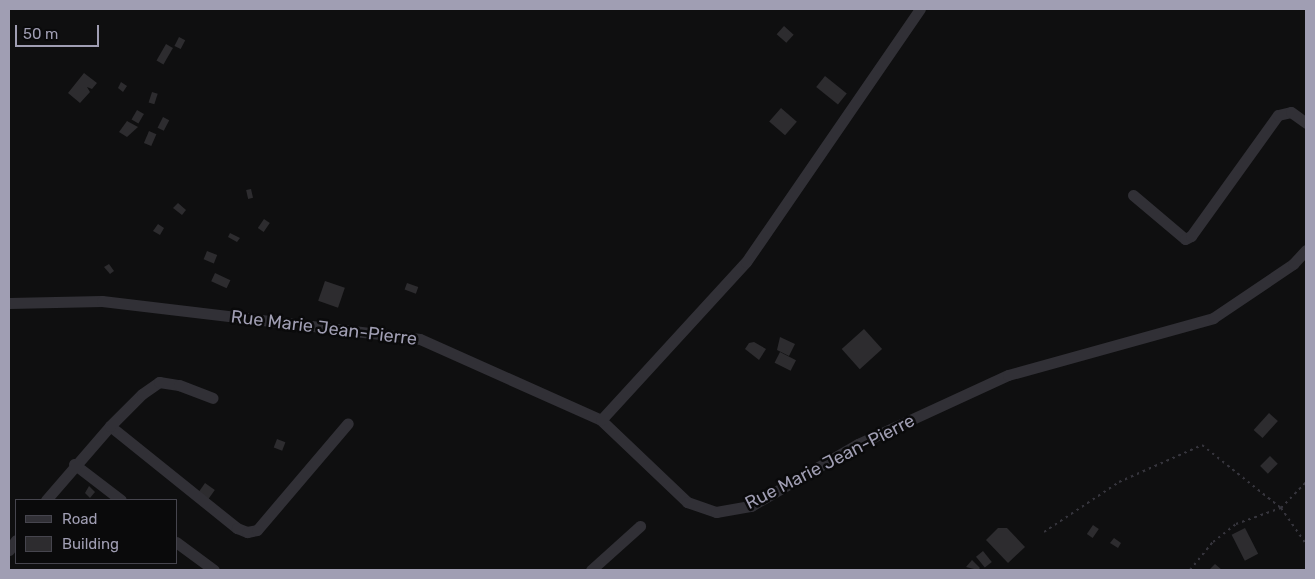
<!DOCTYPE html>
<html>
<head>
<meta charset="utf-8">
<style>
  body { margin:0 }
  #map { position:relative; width:1315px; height:579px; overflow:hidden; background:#0f0f10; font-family:Rubik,sans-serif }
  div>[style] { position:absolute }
  .building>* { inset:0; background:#2d2c2f; transform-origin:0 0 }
  .path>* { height:2px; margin-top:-1px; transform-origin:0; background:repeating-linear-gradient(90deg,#36353d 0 2.5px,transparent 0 6.5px) }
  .street>* { height:11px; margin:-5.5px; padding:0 5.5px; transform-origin:5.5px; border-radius:5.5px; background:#313036 }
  span { translate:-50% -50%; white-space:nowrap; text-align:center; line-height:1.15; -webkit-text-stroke:5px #0a0a0b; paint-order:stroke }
  .street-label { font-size:18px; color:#a09eb3 }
  .frame { position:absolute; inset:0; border:10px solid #a09eb3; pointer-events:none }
  .legend { position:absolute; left:15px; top:499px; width:162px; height:65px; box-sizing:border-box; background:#0a0a0b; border:1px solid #46454e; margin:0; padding:6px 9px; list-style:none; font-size:15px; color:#a09eb3 }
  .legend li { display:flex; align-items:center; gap:10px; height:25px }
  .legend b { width:25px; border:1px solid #46454e }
  .scale { position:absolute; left:15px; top:25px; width:84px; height:22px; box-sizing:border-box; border:2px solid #a09eb3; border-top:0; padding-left:6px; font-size:15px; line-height:18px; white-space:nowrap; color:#a09eb3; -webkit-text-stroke:4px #0a0a0b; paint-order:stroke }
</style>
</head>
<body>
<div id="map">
  <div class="building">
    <div style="left:784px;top:26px;width:13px;height:11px;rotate:42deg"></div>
    <div style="left:179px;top:37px;width:7px;height:10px;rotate:27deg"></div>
    <div style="left:166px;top:44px;width:8px;height:19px;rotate:30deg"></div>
    <div style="clip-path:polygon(84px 73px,97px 83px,92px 89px,87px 87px,90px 92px,80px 103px,68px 93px)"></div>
    <div style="left:825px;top:76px;width:28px;height:14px;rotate:39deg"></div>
    <div style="clip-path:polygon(121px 82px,127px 86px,123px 92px,118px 88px)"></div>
    <div style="left:152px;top:92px;width:6px;height:11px;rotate:18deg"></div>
    <div style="left:781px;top:108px;width:21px;height:18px;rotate:41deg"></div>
    <div style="left:137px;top:110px;width:8px;height:11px;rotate:30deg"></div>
    <div style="left:163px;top:117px;width:7px;height:12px;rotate:27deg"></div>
    <div style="clip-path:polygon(127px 121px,138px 127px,127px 137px,119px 132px)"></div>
    <div style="left:149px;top:131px;width:8px;height:13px;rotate:23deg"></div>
    <div style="left:251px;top:189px;width:9px;height:5px;rotate:77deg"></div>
    <div style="clip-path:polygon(178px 203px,186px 210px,182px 215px,173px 208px)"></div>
    <div style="left:264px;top:219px;width:7px;height:11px;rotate:34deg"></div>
    <div style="clip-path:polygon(158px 224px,164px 228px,160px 235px,153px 231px)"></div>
    <div style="clip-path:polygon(230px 233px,240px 238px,237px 242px,228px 237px)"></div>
    <div style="left:207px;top:251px;width:11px;height:9px;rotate:22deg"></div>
    <div style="clip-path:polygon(109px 264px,114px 271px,110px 274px,104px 267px)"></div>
    <div style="left:215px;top:273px;width:17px;height:9px;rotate:25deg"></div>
    <div style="left:325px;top:281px;width:21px;height:21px;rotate:19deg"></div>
    <div style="left:407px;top:283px;width:12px;height:7px;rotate:20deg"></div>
    <div style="left:864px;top:329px;width:27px;height:30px;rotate:48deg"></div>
    <div style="clip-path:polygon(780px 337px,795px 344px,789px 356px,777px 350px)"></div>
    <div style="clip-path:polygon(754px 342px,766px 349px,759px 360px,745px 349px,749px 343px)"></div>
    <div style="left:780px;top:352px;width:18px;height:12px;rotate:27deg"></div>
    <div style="left:1269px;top:413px;width:12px;height:23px;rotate:42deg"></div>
    <div style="left:277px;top:439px;width:9px;height:9px;rotate:21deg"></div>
    <div style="left:1270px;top:456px;width:11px;height:14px;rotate:45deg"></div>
    <div style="left:205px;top:483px;width:12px;height:13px;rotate:35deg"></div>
    <div style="clip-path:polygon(89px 486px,95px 492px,90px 498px,85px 493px)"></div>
    <div style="left:1093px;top:525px;width:7px;height:11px;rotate:34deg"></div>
    <div style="clip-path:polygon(998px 528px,1007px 528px,1025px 547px,1008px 563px,986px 540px)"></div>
    <div style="left:1245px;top:528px;width:29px;height:15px;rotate:63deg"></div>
    <div style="clip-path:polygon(1114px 538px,1121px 543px,1118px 548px,1110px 543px)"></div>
    <div style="left:983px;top:551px;width:14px;height:9px;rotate:51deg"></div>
    <div style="clip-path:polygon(972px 560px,980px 568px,978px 570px,966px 567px)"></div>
    <div style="clip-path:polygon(1215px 564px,1222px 570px,1209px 570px)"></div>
  </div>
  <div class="path">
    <div style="left:1044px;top:532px;width:90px;rotate:-33.7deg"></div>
    <div style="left:1119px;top:482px;width:91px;rotate:-24deg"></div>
    <div style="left:1202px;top:445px;width:101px;rotate:38.6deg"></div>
    <div style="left:1281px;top:508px;width:36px;rotate:-46deg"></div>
    <div style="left:1190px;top:570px;width:36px;rotate:-51deg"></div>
    <div style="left:1213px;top:542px;width:29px;rotate:-38deg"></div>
    <div style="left:1236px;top:524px;width:48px;rotate:-19.6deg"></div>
    <div style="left:1281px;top:508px;width:44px;rotate:55.2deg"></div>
  </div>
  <div class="street">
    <div style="left:1133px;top:195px;width:68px;rotate:40.2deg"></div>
    <div style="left:1185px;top:239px;width:7px;rotate:-27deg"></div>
    <div style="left:1191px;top:236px;width:149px;rotate:-54.3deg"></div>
    <div style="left:1278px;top:115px;width:13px;rotate:-13deg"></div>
    <div style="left:1291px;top:112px;width:19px;rotate:36deg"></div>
    <div style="left:9px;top:303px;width:93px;rotate:-1.2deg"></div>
    <div style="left:102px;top:301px;width:320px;rotate:6.8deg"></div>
    <div style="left:420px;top:339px;width:198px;rotate:24.1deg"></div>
    <div style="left:601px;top:420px;width:119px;rotate:43.6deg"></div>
    <div style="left:687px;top:502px;width:31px;rotate:19deg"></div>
    <div style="left:716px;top:512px;width:36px;rotate:-10deg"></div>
    <div style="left:751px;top:506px;width:124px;rotate:-30.1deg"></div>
    <div style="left:858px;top:444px;width:165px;rotate:-24.7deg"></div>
    <div style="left:1008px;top:375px;width:213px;rotate:-15.5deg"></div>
    <div style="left:1213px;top:318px;width:97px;rotate:-34deg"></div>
    <div style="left:1293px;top:264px;width:19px;rotate:-47deg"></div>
    <div style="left:601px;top:420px;width:214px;rotate:-47.5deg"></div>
    <div style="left:746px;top:262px;width:307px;rotate:-55.5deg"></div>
    <div style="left:110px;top:426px;width:163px;rotate:38.8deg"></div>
    <div style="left:237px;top:528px;width:11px;rotate:22deg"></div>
    <div style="left:247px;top:532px;width:10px;rotate:-11deg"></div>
    <div style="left:257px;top:530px;width:140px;rotate:-49.6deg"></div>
    <div style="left:74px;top:464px;width:59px;rotate:37.5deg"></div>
    <div style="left:46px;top:500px;width:98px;rotate:-49.1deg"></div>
    <div style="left:110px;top:426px;width:45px;rotate:-45deg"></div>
    <div style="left:142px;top:394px;width:21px;rotate:-35deg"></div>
    <div style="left:159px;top:382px;width:20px;rotate:9deg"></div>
    <div style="left:179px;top:385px;width:36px;rotate:21deg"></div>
    <div style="left:176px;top:542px;width:47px;rotate:36.4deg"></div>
    <div style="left:9px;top:550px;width:12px;rotate:-55deg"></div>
    <div style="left:591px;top:570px;width:66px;rotate:-41.9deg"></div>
  </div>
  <div class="street-label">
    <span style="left:324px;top:328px;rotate:7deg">Rue Marie Jean-Pierre</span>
    <span style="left:830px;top:462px;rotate:-27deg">Rue Marie Jean-Pierre</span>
  </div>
  <div class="frame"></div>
  <ul class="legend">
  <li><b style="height:6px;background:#313036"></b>Road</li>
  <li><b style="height:14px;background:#2d2c2f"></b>Building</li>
  </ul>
  <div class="scale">50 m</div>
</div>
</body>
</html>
